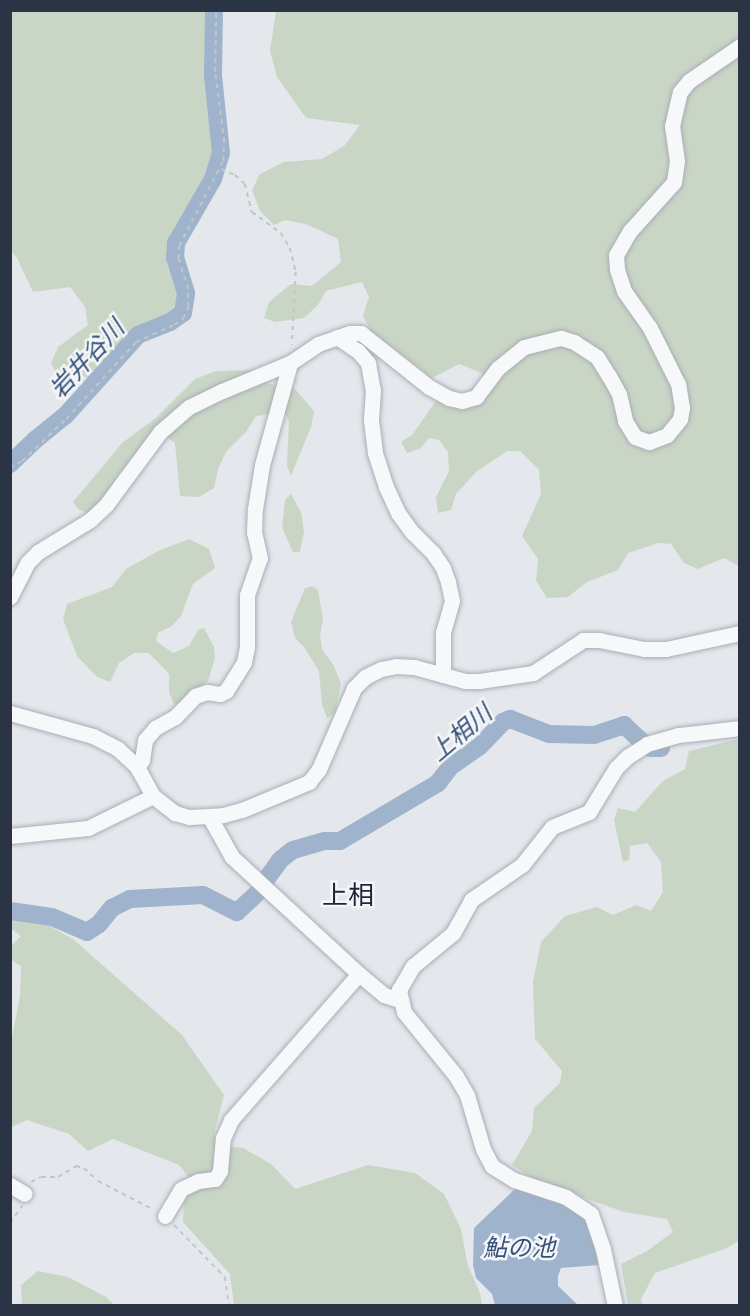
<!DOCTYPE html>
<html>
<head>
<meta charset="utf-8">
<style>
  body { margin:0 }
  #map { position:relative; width:750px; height:1316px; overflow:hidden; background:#e4e7ec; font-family:Commissioner,"Noto Sans JP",sans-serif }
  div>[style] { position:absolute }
  .green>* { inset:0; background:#c9d6c5 }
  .water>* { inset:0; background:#9fb4cc }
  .river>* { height:18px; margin:-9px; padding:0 9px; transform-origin:9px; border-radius:9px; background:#9fb4cc }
  .path>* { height:1.5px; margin-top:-0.75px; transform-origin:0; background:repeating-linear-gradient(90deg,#c2c5cb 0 4.5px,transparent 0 9px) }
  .roads { filter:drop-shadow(0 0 2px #a9aeb7) drop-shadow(0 0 2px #a9aeb7) }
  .minor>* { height:15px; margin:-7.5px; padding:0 7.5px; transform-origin:7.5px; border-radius:7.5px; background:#f7f8fa }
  span { translate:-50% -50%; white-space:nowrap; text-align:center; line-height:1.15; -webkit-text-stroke:5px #f4f6f9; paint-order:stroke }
  .water-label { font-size:24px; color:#34527a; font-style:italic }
  .quarter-label { font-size:26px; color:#1d2536 }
  .frame { position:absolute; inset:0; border:12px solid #2b3445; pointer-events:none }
</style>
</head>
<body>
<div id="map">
  <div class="green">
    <div style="clip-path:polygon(11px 10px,209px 11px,206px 62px,215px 148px,210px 173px,182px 214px,168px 254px,179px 285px,177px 310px,165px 321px,134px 332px,89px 379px,75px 371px,60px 378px,51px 364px,58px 347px,88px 325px,85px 307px,70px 287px,33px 292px,17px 258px,11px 251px)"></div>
    <div style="clip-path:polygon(276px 11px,739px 11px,739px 566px,724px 558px,698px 569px,684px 563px,671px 544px,658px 543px,628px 553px,618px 570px,587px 582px,568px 597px,547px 598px,536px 581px,538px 559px,522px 536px,541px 494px,539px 470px,520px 451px,507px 451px,476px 472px,456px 494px,451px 510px,438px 513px,436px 497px,449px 471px,448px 452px,439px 440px,429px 438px,421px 448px,407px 453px,401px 442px,412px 435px,436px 401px,452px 407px,471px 405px,486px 388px,482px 373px,459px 364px,432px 378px,371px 331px,363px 316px,369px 297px,362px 282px,326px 291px,318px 305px,304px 318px,275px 322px,264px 318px,269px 302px,291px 284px,312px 286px,341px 262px,338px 239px,306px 224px,285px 220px,274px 225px,260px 211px,252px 190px,260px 174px,284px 162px,322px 159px,344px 146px,360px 125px,306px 118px,277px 77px,270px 51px)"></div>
    <div style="clip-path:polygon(254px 370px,266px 383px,295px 389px,314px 411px,311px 427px,291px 476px,287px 465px,289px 421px,284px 412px,256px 416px,246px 432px,226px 452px,218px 469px,214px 488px,199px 497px,180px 496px,175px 443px,168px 438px,151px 439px,118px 475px,97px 508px,87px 513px,78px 509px,73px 502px,122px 443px,156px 418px,195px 379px,216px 371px)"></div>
    <div style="clip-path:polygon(291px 494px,301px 512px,304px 532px,300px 552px,293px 552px,282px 528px,285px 500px)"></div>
    <div style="clip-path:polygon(189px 539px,209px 549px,215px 568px,193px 584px,181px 616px,172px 626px,158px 633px,156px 641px,173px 653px,189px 646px,198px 630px,204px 628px,214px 647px,215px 658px,208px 681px,180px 705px,174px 704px,169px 692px,169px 674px,149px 653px,134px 653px,119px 663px,110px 682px,97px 677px,77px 656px,63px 619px,67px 604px,112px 587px,126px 569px,158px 551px)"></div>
    <div style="clip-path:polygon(312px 586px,318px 590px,323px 619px,320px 636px,322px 649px,334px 666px,341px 684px,335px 713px,327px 718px,322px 705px,319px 671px,304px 647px,295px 638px,291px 622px,305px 588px)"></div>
    <div style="clip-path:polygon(739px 739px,739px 1241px,727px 1248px,655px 1273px,641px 1299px,642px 1305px,628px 1305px,621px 1264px,647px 1251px,673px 1232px,667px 1219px,624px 1212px,537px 1181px,512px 1165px,532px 1131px,534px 1108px,560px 1083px,562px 1071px,535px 1039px,533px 982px,541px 942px,565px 916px,597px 907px,613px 915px,636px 905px,651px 911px,663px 892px,661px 862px,647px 843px,630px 846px,629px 860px,623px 862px,614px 820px,618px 808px,635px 812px,663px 781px,685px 769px,689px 751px)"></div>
    <div style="clip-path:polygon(11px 916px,20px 916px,48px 925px,74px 940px,182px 1035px,224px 1095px,215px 1130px,215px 1145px,243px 1148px,271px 1164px,295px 1189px,368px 1165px,415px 1173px,444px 1194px,461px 1229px,468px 1266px,480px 1293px,482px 1305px,234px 1305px,230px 1274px,183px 1222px,184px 1198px,196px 1186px,179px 1165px,113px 1139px,88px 1151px,69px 1134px,27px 1120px,12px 1127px,11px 1042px,20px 996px,21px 966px,11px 960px,11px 946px,21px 936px,11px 929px)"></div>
    <div style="clip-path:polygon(38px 1271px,68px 1277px,106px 1297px,114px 1305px,22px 1305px,21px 1285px)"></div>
  </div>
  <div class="water">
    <div style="clip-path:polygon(517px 1187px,573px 1208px,587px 1221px,599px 1265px,561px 1268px,558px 1276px,558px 1286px,578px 1305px,495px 1305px,492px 1294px,476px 1278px,473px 1265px,474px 1228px)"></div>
  </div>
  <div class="river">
    <div style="left:10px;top:464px;width:35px;rotate:-44deg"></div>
    <div style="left:35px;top:440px;width:38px;rotate:-39deg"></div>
    <div style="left:65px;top:416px;width:109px;rotate:-48deg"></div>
    <div style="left:138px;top:335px;width:35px;rotate:-22deg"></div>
    <div style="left:170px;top:322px;width:16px;rotate:-35deg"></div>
    <div style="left:183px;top:313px;width:20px;rotate:-81deg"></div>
    <div style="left:186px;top:293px;width:37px;rotate:-107deg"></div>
    <div style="left:175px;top:258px;width:15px;rotate:-86deg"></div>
    <div style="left:176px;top:243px;width:74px;rotate:-60deg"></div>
    <div style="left:213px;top:179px;width:27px;rotate:-73deg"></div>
    <div style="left:221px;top:153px;width:78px;rotate:-95.9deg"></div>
    <div style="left:213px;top:75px;width:65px;rotate:-89.1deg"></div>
    <div style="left:265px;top:881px;width:26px;rotate:-54deg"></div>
    <div style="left:280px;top:860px;width:16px;rotate:-38deg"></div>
    <div style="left:293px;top:850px;width:33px;rotate:-16deg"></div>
    <div style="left:325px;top:841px;width:15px"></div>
    <div style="left:340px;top:841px;width:114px;rotate:-30.6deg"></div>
    <div style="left:438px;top:783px;width:20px;rotate:-53deg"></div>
    <div style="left:450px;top:767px;width:35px;rotate:-35deg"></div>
    <div style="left:479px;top:747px;width:35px;rotate:-46deg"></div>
    <div style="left:503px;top:722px;width:8px;rotate:-23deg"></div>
    <div style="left:510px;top:719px;width:42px;rotate:21deg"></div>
    <div style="left:549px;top:734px;width:45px;rotate:1.3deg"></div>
    <div style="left:594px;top:735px;width:32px;rotate:-18deg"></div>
    <div style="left:624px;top:725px;width:26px;rotate:43deg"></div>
    <div style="left:643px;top:743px;width:9px;rotate:32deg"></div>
    <div style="left:651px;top:748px;width:10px"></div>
    <div style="left:10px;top:911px;width:42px;rotate:8.1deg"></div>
    <div style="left:52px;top:917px;width:38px;rotate:23deg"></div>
    <div style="left:87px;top:932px;width:14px;rotate:-34deg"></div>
    <div style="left:99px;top:924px;width:21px;rotate:-51deg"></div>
    <div style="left:112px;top:908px;width:20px;rotate:-27deg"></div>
    <div style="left:130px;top:899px;width:73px;rotate:-3.1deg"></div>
    <div style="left:203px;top:895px;width:38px;rotate:27deg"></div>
    <div style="left:237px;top:912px;width:26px;rotate:-43deg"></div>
  </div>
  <div class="path">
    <div style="left:221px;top:169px;width:15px;rotate:23deg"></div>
    <div style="left:235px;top:175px;width:13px;rotate:42deg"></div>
    <div style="left:245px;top:184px;width:29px;rotate:76deg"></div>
    <div style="left:252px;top:212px;width:36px;rotate:36deg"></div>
    <div style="left:281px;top:233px;width:17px;rotate:59deg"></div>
    <div style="left:290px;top:248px;width:25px;rotate:76deg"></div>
    <div style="left:296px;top:272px;width:73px;rotate:93.1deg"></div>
    <div style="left:10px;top:468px;width:14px;rotate:-30deg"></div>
    <div style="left:22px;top:461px;width:61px;rotate:-43.7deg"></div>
    <div style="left:66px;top:419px;width:104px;rotate:-47.7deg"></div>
    <div style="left:136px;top:342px;width:42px;rotate:-24.1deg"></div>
    <div style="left:174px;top:325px;width:11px;rotate:-34deg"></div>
    <div style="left:183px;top:319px;width:13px;rotate:-67deg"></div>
    <div style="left:188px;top:307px;width:18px;rotate:-90deg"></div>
    <div style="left:188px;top:289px;width:32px;rotate:-108deg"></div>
    <div style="left:178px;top:259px;width:13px;rotate:-86deg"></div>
    <div style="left:179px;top:246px;width:96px;rotate:-62.6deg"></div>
    <div style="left:223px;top:161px;width:19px;rotate:-87deg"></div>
    <div style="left:224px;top:142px;width:71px;rotate:-97.3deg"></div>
    <div style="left:215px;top:72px;width:62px;rotate:-89.1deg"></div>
    <div style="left:31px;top:1182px;width:11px;rotate:-27deg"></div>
    <div style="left:41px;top:1177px;width:17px"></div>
    <div style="left:58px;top:1177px;width:21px;rotate:-31deg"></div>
    <div style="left:76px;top:1166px;width:8px;rotate:14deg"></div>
    <div style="left:84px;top:1168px;width:19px;rotate:43deg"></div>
    <div style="left:98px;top:1181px;width:63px;rotate:27.4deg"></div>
    <div style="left:10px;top:1223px;width:21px;rotate:-55deg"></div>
    <div style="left:174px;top:1225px;width:73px;rotate:45.6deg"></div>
    <div style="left:225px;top:1277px;width:29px;rotate:82deg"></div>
  </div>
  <div class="roads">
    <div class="minor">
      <div style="left:337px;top:337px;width:25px;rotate:34deg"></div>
      <div style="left:358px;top:351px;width:16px;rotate:50deg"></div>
      <div style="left:368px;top:363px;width:27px;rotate:80deg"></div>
      <div style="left:373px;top:390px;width:30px;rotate:94deg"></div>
      <div style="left:371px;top:420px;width:33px;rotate:83deg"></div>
      <div style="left:375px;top:453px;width:36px;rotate:72deg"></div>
      <div style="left:386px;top:487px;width:29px;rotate:65deg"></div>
      <div style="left:398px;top:513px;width:24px;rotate:54deg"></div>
      <div style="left:412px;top:532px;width:30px;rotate:45deg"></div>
      <div style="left:433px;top:553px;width:18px;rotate:56deg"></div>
      <div style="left:443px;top:568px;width:15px;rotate:70deg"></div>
      <div style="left:448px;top:582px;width:19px;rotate:78deg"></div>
      <div style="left:452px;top:601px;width:32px;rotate:106deg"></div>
      <div style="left:443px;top:632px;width:43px;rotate:90deg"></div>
      <div style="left:10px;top:597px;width:39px;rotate:-63deg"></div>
      <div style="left:28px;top:562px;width:14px;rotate:-45deg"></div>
      <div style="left:38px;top:552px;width:61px;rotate:-31.6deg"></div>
      <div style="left:90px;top:520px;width:22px;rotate:-43deg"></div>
      <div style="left:106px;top:505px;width:91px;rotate:-53.5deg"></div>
      <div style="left:160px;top:432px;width:38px;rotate:-41deg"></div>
      <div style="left:189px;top:407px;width:37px;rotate:-26deg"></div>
      <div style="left:222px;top:391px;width:74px;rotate:-22.4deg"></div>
      <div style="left:290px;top:363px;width:34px;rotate:-34deg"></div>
      <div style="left:318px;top:344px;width:34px;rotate:-19deg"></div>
      <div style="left:350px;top:333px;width:11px"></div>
      <div style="left:361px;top:333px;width:87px;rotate:38.5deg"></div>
      <div style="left:429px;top:387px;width:23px;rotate:29deg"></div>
      <div style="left:449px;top:398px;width:13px;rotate:13deg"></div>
      <div style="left:462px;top:401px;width:15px;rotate:-16deg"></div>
      <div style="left:476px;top:397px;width:36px;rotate:-53deg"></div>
      <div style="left:498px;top:368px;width:33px;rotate:-39deg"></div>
      <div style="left:524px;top:347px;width:38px;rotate:-14deg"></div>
      <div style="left:561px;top:338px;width:14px;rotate:17deg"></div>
      <div style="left:574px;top:342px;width:27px;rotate:33deg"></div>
      <div style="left:597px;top:357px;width:22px;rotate:58deg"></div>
      <div style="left:609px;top:376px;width:21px;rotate:61deg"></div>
      <div style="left:619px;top:394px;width:28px;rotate:77deg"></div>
      <div style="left:625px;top:421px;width:19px;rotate:58deg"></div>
      <div style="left:635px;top:437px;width:15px;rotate:20deg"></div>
      <div style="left:649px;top:442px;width:19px;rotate:-21deg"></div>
      <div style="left:667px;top:435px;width:21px;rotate:-51deg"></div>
      <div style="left:680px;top:419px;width:11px;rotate:-80deg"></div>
      <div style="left:682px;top:408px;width:24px;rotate:-99deg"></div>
      <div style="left:678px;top:384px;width:63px;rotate:-116.6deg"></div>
      <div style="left:650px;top:328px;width:45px;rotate:-125.1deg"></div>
      <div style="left:624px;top:291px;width:23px;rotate:-108deg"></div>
      <div style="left:617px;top:269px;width:14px;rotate:-94deg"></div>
      <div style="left:616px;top:255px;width:28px;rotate:-60deg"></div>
      <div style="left:630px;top:231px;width:66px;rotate:-48.1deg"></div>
      <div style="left:674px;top:182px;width:21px;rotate:-82deg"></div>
      <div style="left:677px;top:161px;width:35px;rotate:-98deg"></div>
      <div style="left:672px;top:126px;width:35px;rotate:-77deg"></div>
      <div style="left:680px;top:92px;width:14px;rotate:-51deg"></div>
      <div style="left:689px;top:81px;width:62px;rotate:-34.5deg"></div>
      <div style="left:10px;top:713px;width:86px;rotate:15.5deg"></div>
      <div style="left:93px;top:736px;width:28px;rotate:27deg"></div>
      <div style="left:118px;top:749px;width:26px;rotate:43deg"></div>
      <div style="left:137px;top:767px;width:33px;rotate:61deg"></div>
      <div style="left:153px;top:796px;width:28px;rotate:38deg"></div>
      <div style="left:175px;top:813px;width:15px;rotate:16deg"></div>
      <div style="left:189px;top:817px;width:34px;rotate:-3deg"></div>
      <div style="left:223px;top:815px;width:20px;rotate:-15deg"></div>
      <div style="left:242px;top:810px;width:73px;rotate:-22.7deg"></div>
      <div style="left:309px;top:782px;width:16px;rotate:-52deg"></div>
      <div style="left:319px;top:769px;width:88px;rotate:-66.6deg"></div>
      <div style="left:354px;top:688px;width:16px;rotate:-45deg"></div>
      <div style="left:365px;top:677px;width:18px;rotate:-27deg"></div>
      <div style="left:381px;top:669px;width:15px;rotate:-11deg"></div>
      <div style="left:396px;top:666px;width:18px;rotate:3deg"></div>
      <div style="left:414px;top:667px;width:53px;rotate:15.4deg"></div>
      <div style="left:465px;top:681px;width:14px"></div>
      <div style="left:479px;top:681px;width:55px;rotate:-8.4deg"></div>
      <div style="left:533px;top:673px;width:60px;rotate:-33.4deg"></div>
      <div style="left:583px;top:640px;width:16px"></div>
      <div style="left:599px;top:640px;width:46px;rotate:11.3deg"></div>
      <div style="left:644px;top:649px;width:22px"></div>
      <div style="left:666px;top:649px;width:76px;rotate:-12.2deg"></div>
      <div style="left:137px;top:767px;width:9px;rotate:-54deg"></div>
      <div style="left:142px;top:760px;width:20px;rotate:-81deg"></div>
      <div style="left:145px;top:740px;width:16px;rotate:-50deg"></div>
      <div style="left:155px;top:728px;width:23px;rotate:-29deg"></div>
      <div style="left:175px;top:717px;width:29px;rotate:-46deg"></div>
      <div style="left:195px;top:696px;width:13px;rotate:-18deg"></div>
      <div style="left:207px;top:692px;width:13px;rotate:9deg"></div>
      <div style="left:220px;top:694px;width:7px;rotate:-27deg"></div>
      <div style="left:226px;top:691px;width:34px;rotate:-58deg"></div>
      <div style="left:244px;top:662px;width:15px;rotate:-79deg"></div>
      <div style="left:247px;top:647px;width:52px;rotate:-90deg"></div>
      <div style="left:247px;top:595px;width:39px;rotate:-71deg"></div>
      <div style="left:260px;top:558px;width:26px;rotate:-103deg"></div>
      <div style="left:254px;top:533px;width:24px;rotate:-88deg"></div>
      <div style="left:255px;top:509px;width:45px;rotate:-81deg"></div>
      <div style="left:262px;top:465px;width:106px;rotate:-74.6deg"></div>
      <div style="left:209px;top:816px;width:47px;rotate:60.7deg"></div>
      <div style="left:232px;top:857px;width:173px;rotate:42.7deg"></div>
      <div style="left:359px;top:974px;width:33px;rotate:40deg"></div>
      <div style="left:384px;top:995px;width:16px;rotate:18deg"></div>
      <div style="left:10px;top:836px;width:78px;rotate:-5.9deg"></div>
      <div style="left:88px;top:828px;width:72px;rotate:-26.2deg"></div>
      <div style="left:10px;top:1185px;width:17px;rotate:31deg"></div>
      <div style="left:165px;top:1216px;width:31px;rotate:-59deg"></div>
      <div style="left:181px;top:1189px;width:19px;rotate:-25deg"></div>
      <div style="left:198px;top:1181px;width:17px;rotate:-7deg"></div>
      <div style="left:215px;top:1179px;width:9px;rotate:-58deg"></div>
      <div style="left:220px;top:1171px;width:33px;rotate:-85deg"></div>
      <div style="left:223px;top:1138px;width:20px;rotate:-66deg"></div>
      <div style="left:231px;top:1120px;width:194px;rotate:-48.8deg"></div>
      <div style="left:615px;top:1306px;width:58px;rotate:-101.9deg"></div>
      <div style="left:603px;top:1249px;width:37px;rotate:-109deg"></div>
      <div style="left:591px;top:1214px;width:30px;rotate:-146deg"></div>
      <div style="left:566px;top:1197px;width:55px;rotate:-161.9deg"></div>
      <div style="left:514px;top:1180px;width:26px;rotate:-148deg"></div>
      <div style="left:492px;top:1166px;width:19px;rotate:-118deg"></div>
      <div style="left:483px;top:1149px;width:56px;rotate:-106.5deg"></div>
      <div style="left:467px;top:1095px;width:22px;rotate:-120deg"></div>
      <div style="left:456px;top:1076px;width:82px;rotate:-129.1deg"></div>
      <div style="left:404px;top:1012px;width:23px;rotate:-103deg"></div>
      <div style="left:399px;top:990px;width:28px;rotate:-60deg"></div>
      <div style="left:413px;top:966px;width:52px;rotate:-39.5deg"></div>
      <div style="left:453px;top:933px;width:38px;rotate:-61deg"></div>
      <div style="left:471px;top:900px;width:62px;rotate:-34.5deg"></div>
      <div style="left:522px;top:865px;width:48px;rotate:-51.7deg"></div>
      <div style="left:552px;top:827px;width:40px;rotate:-22deg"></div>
      <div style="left:589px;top:812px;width:52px;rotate:-58.5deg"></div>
      <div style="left:616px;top:768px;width:16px;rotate:-45deg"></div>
      <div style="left:627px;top:757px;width:24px;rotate:-33deg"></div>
      <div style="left:647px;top:744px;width:33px;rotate:-16deg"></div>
      <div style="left:679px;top:735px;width:61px;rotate:-6.5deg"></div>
    </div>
  </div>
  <div class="water-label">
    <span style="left:86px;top:358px;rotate:-47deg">岩井谷川</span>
    <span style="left:460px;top:732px;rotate:-40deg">上相川</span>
    <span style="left:519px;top:1247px">鮎の池</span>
  </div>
  <div class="quarter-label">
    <span style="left:348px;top:894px">上相</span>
  </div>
  <div class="frame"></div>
</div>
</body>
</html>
